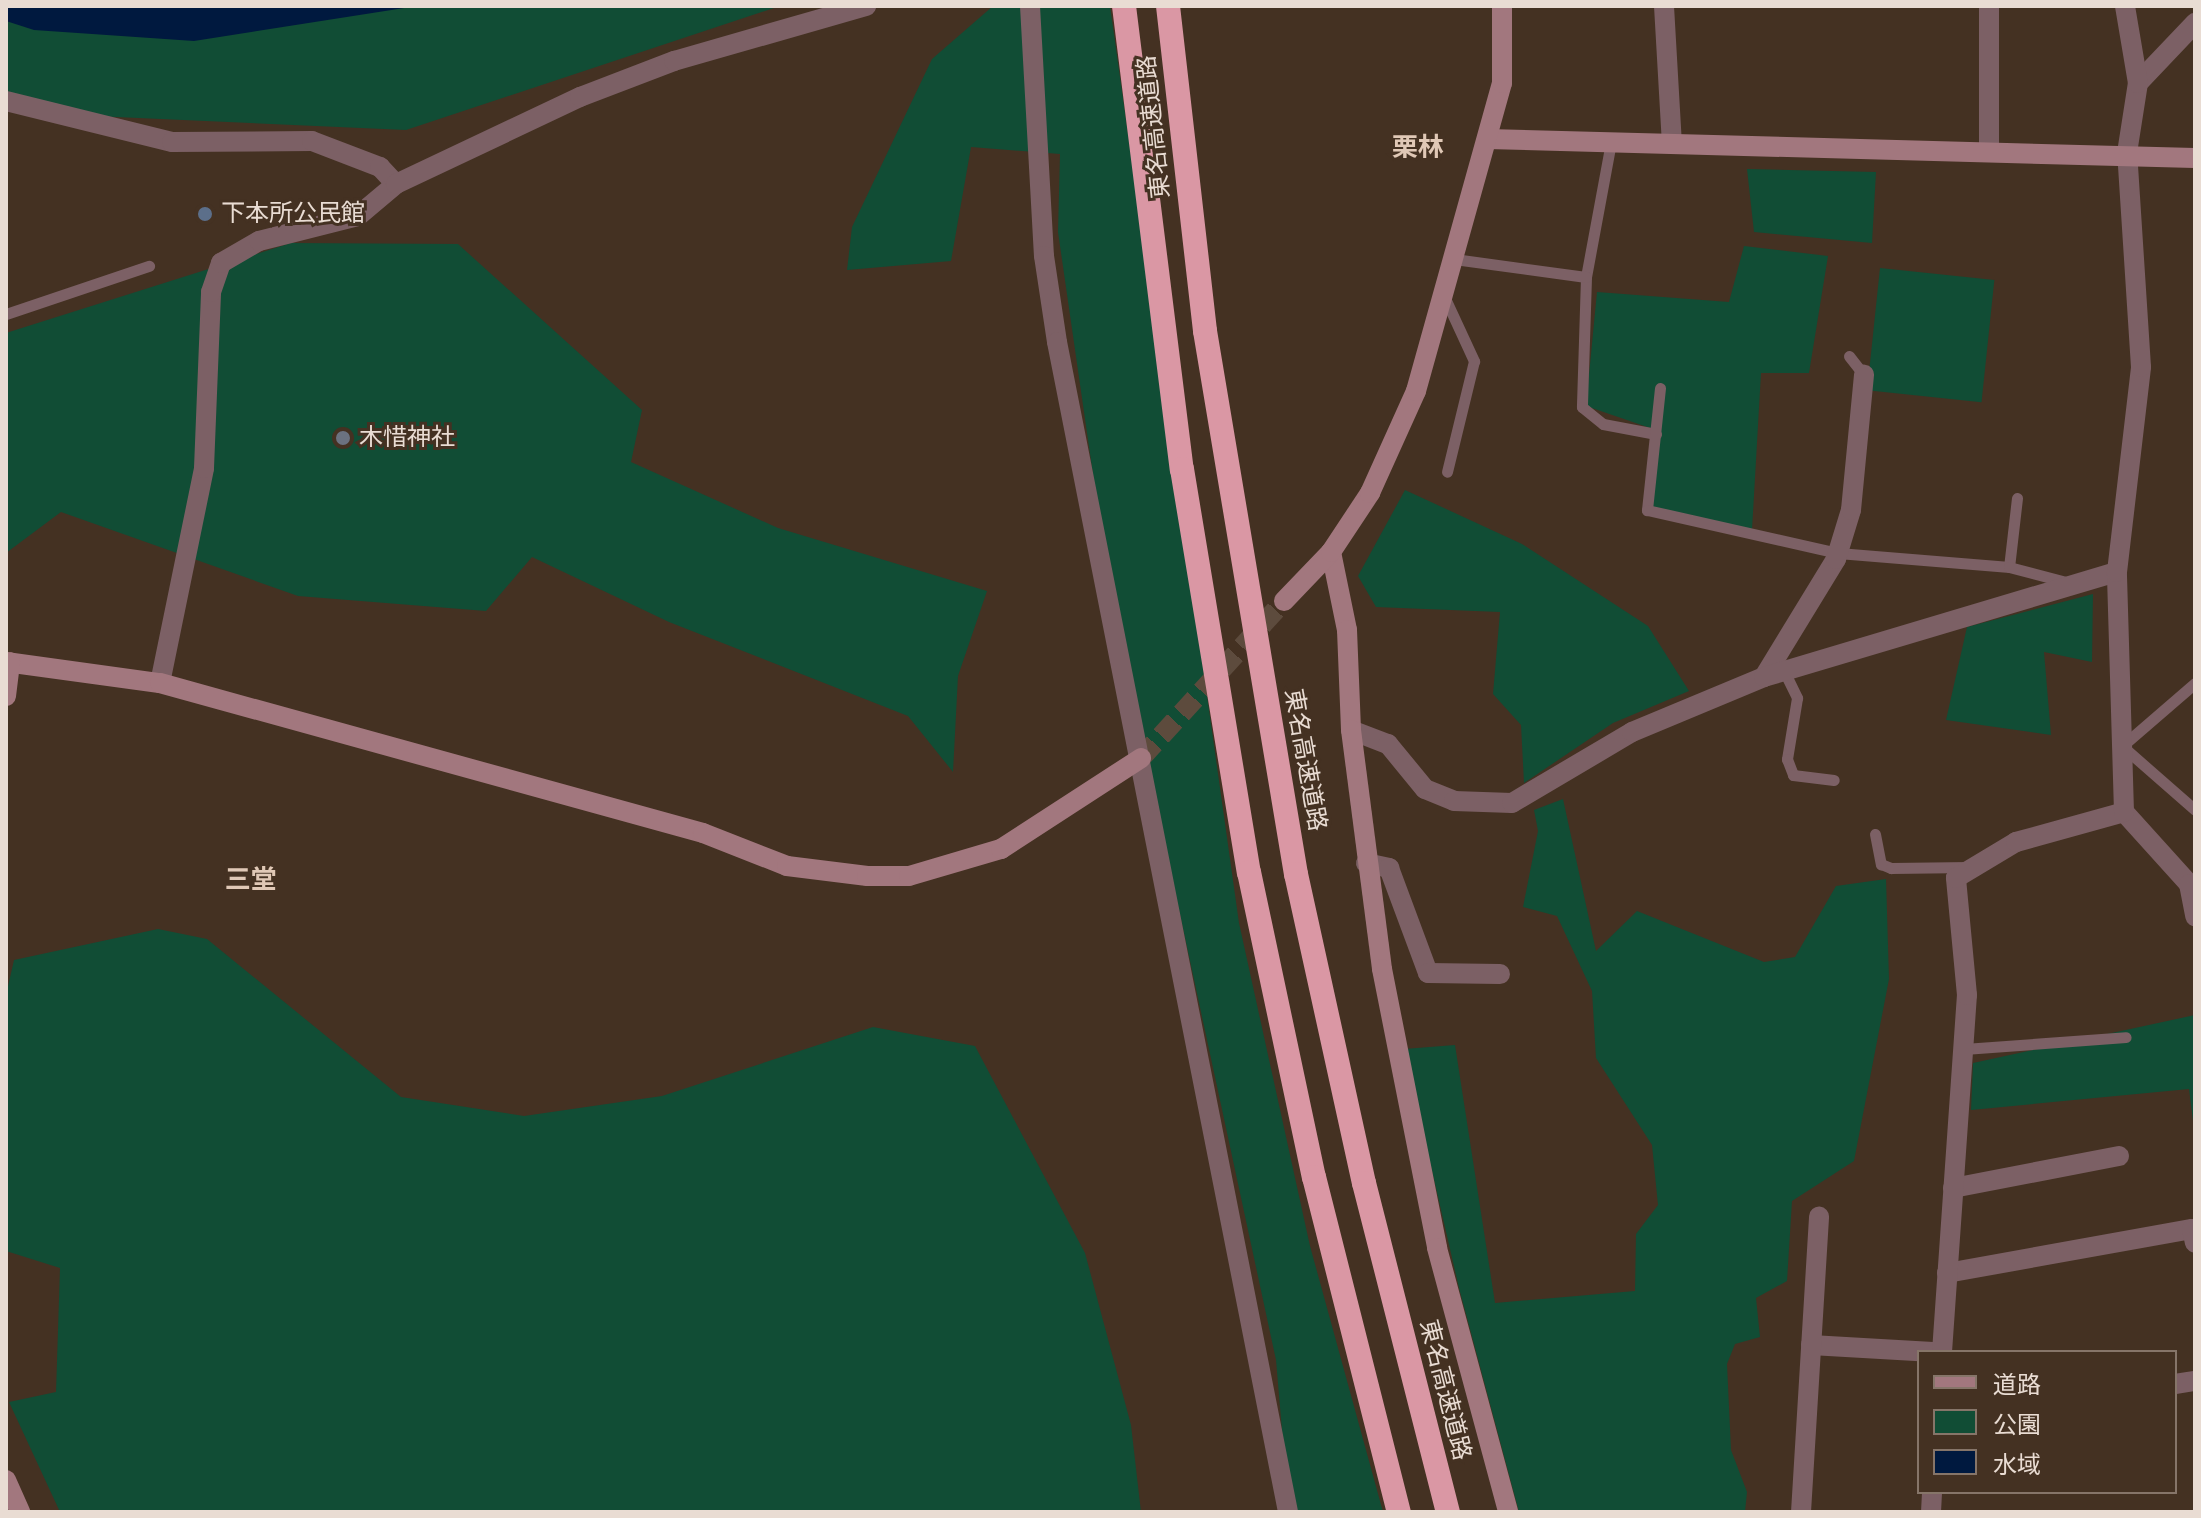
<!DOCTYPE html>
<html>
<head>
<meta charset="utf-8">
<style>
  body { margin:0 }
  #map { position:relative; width:2201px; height:1518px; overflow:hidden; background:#443122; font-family:Signika,"Noto Sans JP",sans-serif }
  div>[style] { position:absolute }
  .green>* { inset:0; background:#114d35; transform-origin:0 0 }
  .water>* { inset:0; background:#00193f }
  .secondary-tunnel>* { height:20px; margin-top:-10px; transform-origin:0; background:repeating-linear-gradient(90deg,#5d4b3d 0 20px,transparent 0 30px) }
  .lane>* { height:11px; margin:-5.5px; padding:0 5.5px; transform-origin:5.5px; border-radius:5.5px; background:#7c6065 }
  .street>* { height:20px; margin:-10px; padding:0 10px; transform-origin:10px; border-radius:10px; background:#7c6065 }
  .secondary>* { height:20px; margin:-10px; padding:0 10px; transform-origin:10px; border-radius:10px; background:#a2777e }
  .highway>* { height:24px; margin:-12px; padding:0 12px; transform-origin:12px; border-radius:12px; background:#da97a4 }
  .dots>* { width:22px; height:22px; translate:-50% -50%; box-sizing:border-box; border:4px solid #443122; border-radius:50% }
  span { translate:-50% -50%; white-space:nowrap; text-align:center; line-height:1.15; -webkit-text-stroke:6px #443122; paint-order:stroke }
  .street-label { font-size:24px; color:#e9dcd3 }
  .poi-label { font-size:24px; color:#e9dcd3 }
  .left { translate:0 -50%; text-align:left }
  .neighbourhood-label { font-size:26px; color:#e0c8b6; font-weight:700 }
  .frame { position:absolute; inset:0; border:8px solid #e9dcd3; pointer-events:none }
  .legend { position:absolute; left:1917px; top:1350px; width:260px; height:144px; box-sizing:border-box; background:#443122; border:2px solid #867569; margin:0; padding:10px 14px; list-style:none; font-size:24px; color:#e9dcd3 }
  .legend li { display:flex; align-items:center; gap:16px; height:40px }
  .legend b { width:40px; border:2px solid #867569 }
</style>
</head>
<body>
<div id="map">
  <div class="green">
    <div style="clip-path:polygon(6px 6px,780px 6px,406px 130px,49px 114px,6px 97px)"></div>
    <div style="clip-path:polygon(993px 6px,1110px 6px,1239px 923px,1310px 1246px,1383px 1512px,1289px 1512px,1276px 1360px,1109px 585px,1058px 232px,1060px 154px,971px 147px,951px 261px,847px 270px,852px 227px,932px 59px)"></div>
    <div style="clip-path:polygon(1747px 169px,1876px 172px,1872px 243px,1754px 232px)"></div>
    <div style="clip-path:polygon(291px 243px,458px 244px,642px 410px,631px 462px,778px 528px,987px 591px,958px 676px,953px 772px,908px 716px,669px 622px,532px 557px,486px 611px,298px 596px,61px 512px,6px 553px,6px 333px)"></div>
    <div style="clip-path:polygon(1744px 246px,1828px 256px,1809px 373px,1761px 373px,1752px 530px,1651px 511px,1659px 431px,1586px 406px,1597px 292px,1729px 302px)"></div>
    <div style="left:1880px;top:268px;width:115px;height:123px;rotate:6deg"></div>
    <div style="clip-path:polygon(1405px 490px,1522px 544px,1648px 626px,1689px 691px,1613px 723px,1524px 783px,1521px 725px,1493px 694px,1500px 612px,1376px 607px,1358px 576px)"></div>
    <div style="clip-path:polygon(2093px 594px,2092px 662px,2044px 652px,2051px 735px,1946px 720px,1967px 627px)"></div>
    <div style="clip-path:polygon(1563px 799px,1596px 951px,1637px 911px,1764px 962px,1795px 957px,1836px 886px,1886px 879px,1889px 979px,1854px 1161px,1792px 1201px,1787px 1281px,1756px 1298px,1760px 1337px,1735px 1344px,1727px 1364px,1731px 1450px,1747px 1492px,1745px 1512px,1519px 1512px,1459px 1288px,1404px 1049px,1455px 1045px,1495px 1303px,1635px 1291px,1636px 1234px,1658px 1205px,1652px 1145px,1596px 1058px,1592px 991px,1557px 916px,1523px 907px,1538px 831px,1534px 810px)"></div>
    <div style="clip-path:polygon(158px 929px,207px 939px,401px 1097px,524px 1116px,662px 1096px,873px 1027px,975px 1046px,1085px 1253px,1131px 1425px,1141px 1512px,60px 1512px,9px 1402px,56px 1392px,60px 1268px,6px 1251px,6px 995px,14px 960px)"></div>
    <div style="clip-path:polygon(2195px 1015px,2195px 1137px,2189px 1089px,1971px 1110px,1973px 1063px)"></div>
  </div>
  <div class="water">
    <div style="clip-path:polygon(6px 6px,417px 6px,194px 41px,34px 30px,6px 21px)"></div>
  </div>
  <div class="secondary-tunnel">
    <div style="left:1141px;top:758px;width:212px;rotate:-47.7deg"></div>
  </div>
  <div class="lane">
    <div style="left:1611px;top:142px;width:137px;rotate:100.5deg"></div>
    <div style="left:1586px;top:277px;width:130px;rotate:91.8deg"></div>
    <div style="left:1582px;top:407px;width:27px;rotate:39deg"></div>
    <div style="left:1603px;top:424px;width:54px;rotate:10.7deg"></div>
    <div style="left:1454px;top:259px;width:133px;rotate:7.8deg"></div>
    <div style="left:1444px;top:296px;width:72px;rotate:65.2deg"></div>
    <div style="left:1474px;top:361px;width:114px;rotate:103.7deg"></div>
    <div style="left:6px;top:314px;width:151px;rotate:-18.6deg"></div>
    <div style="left:1849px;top:356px;width:24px;rotate:52deg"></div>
    <div style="left:1660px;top:388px;width:123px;rotate:96.1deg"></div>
    <div style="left:1647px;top:510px;width:196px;rotate:12.7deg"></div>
    <div style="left:1838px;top:553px;width:172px;rotate:4.7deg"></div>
    <div style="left:2017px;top:498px;width:69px;rotate:96.6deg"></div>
    <div style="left:2009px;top:567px;width:63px;rotate:14.7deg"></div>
    <div style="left:1784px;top:671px;width:30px;rotate:64deg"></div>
    <div style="left:1797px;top:698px;width:62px;rotate:99.3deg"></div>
    <div style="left:1787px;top:759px;width:17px;rotate:69deg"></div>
    <div style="left:1793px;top:775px;width:41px;rotate:7deg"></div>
    <div style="left:2195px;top:683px;width:96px;rotate:139.2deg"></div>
    <div style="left:2122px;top:746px;width:97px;rotate:41.2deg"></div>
    <div style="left:1875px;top:834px;width:31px;rotate:79deg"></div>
    <div style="left:1881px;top:864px;width:11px;rotate:22deg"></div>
    <div style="left:1891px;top:868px;width:79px;rotate:-0.7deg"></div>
    <div style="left:1964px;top:1049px;width:162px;rotate:-4.2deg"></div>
  </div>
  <div class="street">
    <div style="left:1030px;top:6px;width:250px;rotate:86.8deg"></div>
    <div style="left:1044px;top:256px;width:87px;rotate:81.4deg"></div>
    <div style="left:1057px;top:342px;width:1193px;rotate:78.83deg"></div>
    <div style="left:1664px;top:6px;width:138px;rotate:86.7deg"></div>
    <div style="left:1989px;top:6px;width:146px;rotate:90deg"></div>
    <div style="left:2138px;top:83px;width:83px;rotate:-46.5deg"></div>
    <div style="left:6px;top:101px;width:171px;rotate:13.9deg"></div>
    <div style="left:172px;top:142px;width:140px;rotate:-0.4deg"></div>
    <div style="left:312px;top:141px;width:73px;rotate:20.9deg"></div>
    <div style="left:380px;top:167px;width:23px;rotate:47deg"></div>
    <div style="left:1764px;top:677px;width:138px;rotate:-58.6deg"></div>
    <div style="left:1836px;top:559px;width:51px;rotate:-73deg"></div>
    <div style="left:1851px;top:510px;width:136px;rotate:-84.5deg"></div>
    <div style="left:160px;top:683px;width:219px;rotate:-78.4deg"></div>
    <div style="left:204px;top:468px;width:176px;rotate:-87.7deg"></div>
    <div style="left:211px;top:292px;width:31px;rotate:-71deg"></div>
    <div style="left:221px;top:263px;width:44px;rotate:-30.1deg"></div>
    <div style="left:259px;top:241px;width:102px;rotate:-14.2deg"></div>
    <div style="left:358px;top:216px;width:50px;rotate:-40.1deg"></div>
    <div style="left:396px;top:184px;width:204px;rotate:-25.3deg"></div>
    <div style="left:580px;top:97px;width:101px;rotate:-21deg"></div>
    <div style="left:674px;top:61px;width:200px;rotate:-16deg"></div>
    <div style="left:1351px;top:730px;width:40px;rotate:21deg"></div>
    <div style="left:1388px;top:744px;width:58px;rotate:50.6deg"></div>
    <div style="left:1425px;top:789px;width:31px;rotate:22deg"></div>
    <div style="left:1454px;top:801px;width:58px;rotate:2deg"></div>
    <div style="left:1512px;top:803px;width:139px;rotate:-30.6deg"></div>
    <div style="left:1632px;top:732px;width:143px;rotate:-22.6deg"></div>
    <div style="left:1764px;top:677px;width:368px;rotate:-16.6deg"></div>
    <div style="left:2124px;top:812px;width:97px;rotate:47.9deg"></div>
    <div style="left:2189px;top:884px;width:33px;rotate:79deg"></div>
    <div style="left:1366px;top:863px;width:24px;rotate:12deg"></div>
    <div style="left:1389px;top:868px;width:112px;rotate:69.6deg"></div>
    <div style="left:1428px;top:973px;width:72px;rotate:0.8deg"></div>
    <div style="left:1953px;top:1188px;width:169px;rotate:-10.9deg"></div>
    <div style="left:1947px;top:1273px;width:249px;rotate:-10.2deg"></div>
    <div style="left:2192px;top:1229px;width:14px;rotate:78deg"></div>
    <div style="left:1811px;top:1345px;width:122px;rotate:3.3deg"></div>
    <div style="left:1942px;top:1352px;width:358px;rotate:-86deg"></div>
    <div style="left:1967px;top:995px;width:118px;rotate:-95.4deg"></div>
    <div style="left:1956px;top:878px;width:70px;rotate:-31deg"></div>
    <div style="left:2016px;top:842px;width:112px;rotate:-15.5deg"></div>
    <div style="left:2124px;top:812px;width:240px;rotate:-91.7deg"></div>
    <div style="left:2117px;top:572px;width:206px;rotate:-83.3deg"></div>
    <div style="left:2141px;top:367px;width:214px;rotate:-93.7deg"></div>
    <div style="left:2127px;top:153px;width:71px;rotate:-81.1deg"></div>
    <div style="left:2138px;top:83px;width:78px;rotate:-99.6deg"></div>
    <div style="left:2175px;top:1384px;width:20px;rotate:-9deg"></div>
    <div style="left:1801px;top:1512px;width:296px;rotate:-86.5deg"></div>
    <div style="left:1931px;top:1512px;width:20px;rotate:-87deg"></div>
  </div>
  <div class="secondary">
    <div style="left:1487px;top:139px;width:708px;rotate:1.54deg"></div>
    <div style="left:1331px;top:552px;width:80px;rotate:78.4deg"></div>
    <div style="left:1347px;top:630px;width:100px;rotate:87.7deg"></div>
    <div style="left:1351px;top:730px;width:241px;rotate:82.6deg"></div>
    <div style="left:1382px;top:969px;width:284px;rotate:78.8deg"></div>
    <div style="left:1437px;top:1248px;width:273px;rotate:74.9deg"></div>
    <div style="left:1284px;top:601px;width:68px;rotate:-46.2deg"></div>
    <div style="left:1331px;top:552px;width:71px;rotate:-56.5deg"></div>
    <div style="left:1370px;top:493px;width:112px;rotate:-65.7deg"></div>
    <div style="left:1416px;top:391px;width:320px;rotate:-74.4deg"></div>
    <div style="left:1502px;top:83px;width:77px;rotate:-90deg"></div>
    <div style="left:6px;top:662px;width:155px;rotate:7.8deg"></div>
    <div style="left:160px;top:683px;width:563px;rotate:15.44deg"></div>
    <div style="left:703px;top:833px;width:90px;rotate:21.4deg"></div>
    <div style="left:787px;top:866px;width:81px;rotate:7.1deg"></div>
    <div style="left:867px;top:876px;width:42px"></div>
    <div style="left:909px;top:876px;width:96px;rotate:-16.4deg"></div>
    <div style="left:1001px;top:849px;width:167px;rotate:-33deg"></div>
    <div style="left:6px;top:696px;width:34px;rotate:-83deg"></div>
    <div style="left:6px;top:1480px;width:35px;rotate:66deg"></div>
  </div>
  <div class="highway">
    <div style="left:1124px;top:6px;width:467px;rotate:82.9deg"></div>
    <div style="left:1182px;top:469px;width:409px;rotate:80.6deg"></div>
    <div style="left:1249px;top:872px;width:312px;rotate:78deg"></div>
    <div style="left:1314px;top:1177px;width:346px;rotate:75.8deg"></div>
    <div style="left:1168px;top:6px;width:327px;rotate:83.5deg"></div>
    <div style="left:1205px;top:331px;width:551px;rotate:80.49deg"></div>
    <div style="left:1296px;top:874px;width:316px;rotate:77.6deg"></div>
    <div style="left:1364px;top:1183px;width:340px;rotate:75.7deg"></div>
  </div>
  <div class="dots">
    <div style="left:205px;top:214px;background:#5c6f8a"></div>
    <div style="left:343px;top:438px;background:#6b7280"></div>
  </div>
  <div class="street-label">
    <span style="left:1154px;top:127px;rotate:-96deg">東名高速道路</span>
    <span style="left:1305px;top:760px;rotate:80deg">東名高速道路</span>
    <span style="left:1445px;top:1390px;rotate:76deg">東名高速道路</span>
  </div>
  <div class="poi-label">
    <span class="left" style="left:221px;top:214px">下本所公民館</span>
    <span class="left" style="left:359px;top:438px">木惜神社</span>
  </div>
  <div class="neighbourhood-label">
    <span style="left:1418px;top:149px">栗林</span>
    <span style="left:251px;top:881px">三堂</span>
  </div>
  <div class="frame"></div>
  <ul class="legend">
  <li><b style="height:10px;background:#a2777e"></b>道路</li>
  <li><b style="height:22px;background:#114d35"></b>公園</li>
  <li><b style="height:22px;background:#00193f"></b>水域</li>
  </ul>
</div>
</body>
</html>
